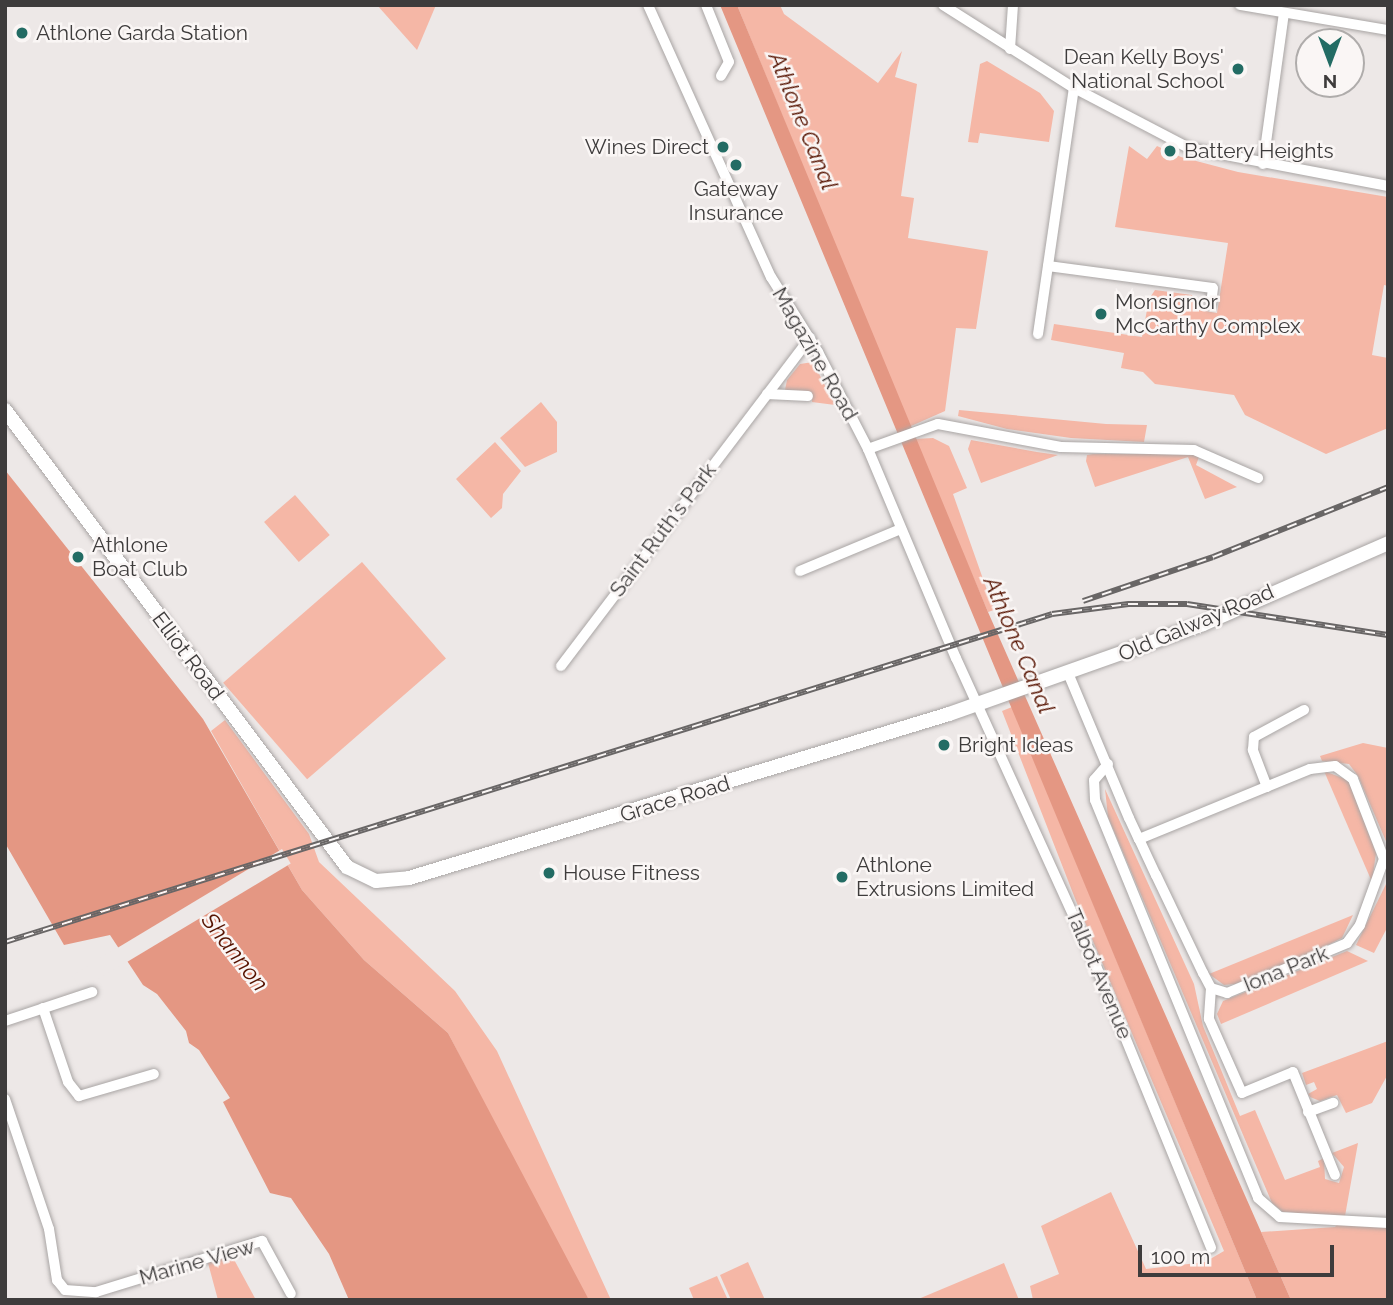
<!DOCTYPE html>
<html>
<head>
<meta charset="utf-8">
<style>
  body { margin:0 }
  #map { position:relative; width:1393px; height:1305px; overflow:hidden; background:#ede8e7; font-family:Raleway,sans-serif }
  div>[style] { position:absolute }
  .green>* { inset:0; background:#f5b7a6; transform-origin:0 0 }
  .water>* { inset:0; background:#e49783 }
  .pier>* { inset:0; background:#ede8e7; transform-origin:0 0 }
  .roads { filter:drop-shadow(0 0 2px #a9a5a4) drop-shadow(0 0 2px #a9a5a4) }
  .street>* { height:10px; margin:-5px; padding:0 5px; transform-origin:5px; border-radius:5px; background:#fff }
  .secondary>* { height:14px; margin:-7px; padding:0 7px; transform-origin:7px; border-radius:7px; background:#fff }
  .rail>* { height:6px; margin-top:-3px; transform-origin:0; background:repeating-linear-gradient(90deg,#faf6f5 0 10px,#696666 0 20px); box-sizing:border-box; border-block:2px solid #696666 }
  .dots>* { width:19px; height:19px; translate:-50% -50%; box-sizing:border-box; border:4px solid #faf6f5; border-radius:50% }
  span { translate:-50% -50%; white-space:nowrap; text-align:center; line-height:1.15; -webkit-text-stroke:5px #faf6f5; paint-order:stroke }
  .poi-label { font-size:21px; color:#3e3c3c }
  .left { translate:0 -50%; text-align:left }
  .right { translate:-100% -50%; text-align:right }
  .street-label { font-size:21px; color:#3e3c3c }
  .water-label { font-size:23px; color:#571402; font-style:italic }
  .frame { position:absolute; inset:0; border:7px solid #3e3c3c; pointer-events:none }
  .north { position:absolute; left:1295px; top:28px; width:70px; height:70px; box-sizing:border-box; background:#faf6f5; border:2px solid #afacab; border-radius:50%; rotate:180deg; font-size:19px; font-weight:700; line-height:28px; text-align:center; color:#3e3c3c }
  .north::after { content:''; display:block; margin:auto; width:24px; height:32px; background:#236c64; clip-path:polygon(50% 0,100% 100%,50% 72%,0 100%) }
  .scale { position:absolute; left:1138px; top:1245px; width:196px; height:32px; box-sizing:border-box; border:4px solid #3e3c3c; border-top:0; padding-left:9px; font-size:21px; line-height:24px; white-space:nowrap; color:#3e3c3c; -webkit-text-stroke:5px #faf6f5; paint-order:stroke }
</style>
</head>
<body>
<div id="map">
  <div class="green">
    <div style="clip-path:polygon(377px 5px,436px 5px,417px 50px)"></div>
    <div style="clip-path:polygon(737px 5px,780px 5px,784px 14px,878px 83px,902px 51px,895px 77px,917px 84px,901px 196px,914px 198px,908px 238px,988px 251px,976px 329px,956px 328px,945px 411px,909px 427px)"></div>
    <div style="clip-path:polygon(987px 61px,1040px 93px,1054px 111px,1049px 142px,980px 133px,978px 143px,968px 142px,980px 64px)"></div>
    <div style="clip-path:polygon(1129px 146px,1147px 159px,1157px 146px,1181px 157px,1238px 172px,1388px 197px,1388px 286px,1384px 285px,1372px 355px,1388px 358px,1388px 428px,1326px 454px,1245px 415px,1234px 395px,1155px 384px,1143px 372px,1121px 368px,1124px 353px,1051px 340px,1054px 324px,1142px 337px,1149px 299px,1155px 290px,1192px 295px,1199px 310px,1217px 313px,1228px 243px,1115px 227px)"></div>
    <div style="clip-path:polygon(813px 362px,835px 405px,812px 402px,812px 392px,785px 390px,787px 380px,800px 364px)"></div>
    <div style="clip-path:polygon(541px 402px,557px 422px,557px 452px,525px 467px,500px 438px)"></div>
    <div style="clip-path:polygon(959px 410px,1106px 424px,1147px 425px,1144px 442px,1071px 438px,1007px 429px,958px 416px)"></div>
    <div style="clip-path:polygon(933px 438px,949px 446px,967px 488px,953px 494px,994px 610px,988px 612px,914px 439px)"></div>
    <div style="clip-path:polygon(971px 440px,1037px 452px,1058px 455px,981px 483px,968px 449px)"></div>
    <div style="clip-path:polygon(495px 442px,521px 471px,503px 494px,502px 508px,491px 518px,456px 479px)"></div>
    <div style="clip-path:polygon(1093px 454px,1191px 454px,1199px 457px,1196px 465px,1237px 487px,1205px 499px,1188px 457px,1095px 487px,1086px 461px,1087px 455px)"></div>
    <div style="left:295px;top:495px;width:53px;height:41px;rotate:49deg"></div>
    <div style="left:362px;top:562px;width:128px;height:184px;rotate:49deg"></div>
    <div style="clip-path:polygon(1012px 707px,1257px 1300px,1033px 1300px,1030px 1286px,1059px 1274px,1041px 1226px,1111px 1192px,1146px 1269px,1205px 1262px,1224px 1251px,1076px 901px,1002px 711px)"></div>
    <div style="clip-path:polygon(225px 720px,309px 834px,319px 862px,455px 991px,497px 1051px,611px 1300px,589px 1300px,574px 1278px,448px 1033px,364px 960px,302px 890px,211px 731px)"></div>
    <div style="clip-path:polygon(1363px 743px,1388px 748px,1388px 846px,1358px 776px,1349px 764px,1322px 761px,1320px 756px)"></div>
    <div style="clip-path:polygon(1324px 771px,1348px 780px,1376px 853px,1372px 882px)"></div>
    <div style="clip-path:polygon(1105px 789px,1194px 984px,1203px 1026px,1240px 1116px,1255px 1110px,1285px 1180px,1320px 1167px,1318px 1161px,1324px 1158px,1325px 1179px,1339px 1183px,1344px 1167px,1332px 1153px,1358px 1143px,1345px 1216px,1388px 1219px,1388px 1300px,1291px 1300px,1261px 1232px,1335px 1227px,1344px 1217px,1283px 1212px,1272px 1203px,1108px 817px)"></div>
    <div style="clip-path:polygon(1388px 880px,1388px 926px,1374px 953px,1356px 945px)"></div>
    <div style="clip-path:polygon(1353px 915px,1342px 938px,1305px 956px,1235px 984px,1224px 985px,1209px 974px)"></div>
    <div style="clip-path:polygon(1347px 951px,1368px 961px,1221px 1024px,1217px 1014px,1223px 1001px)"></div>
    <div style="clip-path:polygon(1388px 1041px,1388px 1074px,1372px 1103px,1346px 1113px,1337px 1095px,1320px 1101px,1310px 1097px,1308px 1094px,1317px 1089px,1314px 1082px,1306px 1085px,1302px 1073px)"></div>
    <div style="clip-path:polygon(231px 1254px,256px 1300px,218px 1300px,208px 1263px)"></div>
    <div style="clip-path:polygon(748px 1262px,765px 1300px,731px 1300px,720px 1275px)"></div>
    <div style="clip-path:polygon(1004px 1263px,1019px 1300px,916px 1300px)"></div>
    <div style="clip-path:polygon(717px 1276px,728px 1300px,694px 1300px,689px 1288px)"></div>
  </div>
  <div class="water">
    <div style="clip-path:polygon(720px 5px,737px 5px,988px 612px,1291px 1300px,1257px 1300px)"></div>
    <div style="clip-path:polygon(5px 470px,203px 719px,302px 890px,364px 960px,448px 1033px,589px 1300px,349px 1300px,329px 1254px,291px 1198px,270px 1193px,223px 1102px,230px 1098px,199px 1050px,189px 1043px,186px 1031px,157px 994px,143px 985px,110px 935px,64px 945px,5px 843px)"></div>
  </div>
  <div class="pier">
    <div style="left:282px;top:849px;width:17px;height:245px;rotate:59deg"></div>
  </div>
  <div class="roads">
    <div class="street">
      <div style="left:648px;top:5px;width:299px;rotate:65.7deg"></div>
      <div style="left:771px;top:277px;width:89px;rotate:57.9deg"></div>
      <div style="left:818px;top:352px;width:109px;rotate:62.7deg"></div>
      <div style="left:868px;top:449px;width:227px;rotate:67.2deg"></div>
      <div style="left:956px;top:658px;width:328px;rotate:65.5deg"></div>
      <div style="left:1092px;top:956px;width:315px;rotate:67.8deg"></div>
      <div style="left:706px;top:5px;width:61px;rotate:68deg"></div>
      <div style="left:729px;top:62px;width:16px;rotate:120deg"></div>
      <div style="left:943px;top:5px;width:155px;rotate:32.4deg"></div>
      <div style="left:1074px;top:88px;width:130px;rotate:27.6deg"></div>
      <div style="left:1189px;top:148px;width:203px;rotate:10.8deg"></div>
      <div style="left:1240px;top:5px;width:150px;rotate:9.6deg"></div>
      <div style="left:1010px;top:49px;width:44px;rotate:-86.1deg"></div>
      <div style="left:1263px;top:164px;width:152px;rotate:-82.1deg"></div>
      <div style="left:1048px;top:266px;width:166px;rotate:7.6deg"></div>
      <div style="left:1213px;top:288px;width:17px;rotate:97deg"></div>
      <div style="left:1038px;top:334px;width:249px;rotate:-81.7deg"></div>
      <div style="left:767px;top:394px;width:41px;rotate:2.8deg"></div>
      <div style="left:868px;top:449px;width:74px;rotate:-19.7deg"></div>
      <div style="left:938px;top:424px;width:125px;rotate:10.6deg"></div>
      <div style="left:1061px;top:447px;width:133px;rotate:1.3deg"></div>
      <div style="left:1194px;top:450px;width:70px;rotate:23.6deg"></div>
      <div style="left:800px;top:571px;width:109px;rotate:-22.6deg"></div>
      <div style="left:561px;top:666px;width:412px;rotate:-52.8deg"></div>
      <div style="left:1068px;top:673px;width:157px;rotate:67.2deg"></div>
      <div style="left:1129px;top:818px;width:23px;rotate:65deg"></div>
      <div style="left:1139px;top:839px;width:40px;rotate:65deg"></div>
      <div style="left:1156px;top:875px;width:109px;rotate:64.4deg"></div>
      <div style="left:1203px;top:973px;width:17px;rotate:62deg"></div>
      <div style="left:1211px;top:988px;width:17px;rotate:17deg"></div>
      <div style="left:1227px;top:993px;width:130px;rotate:-22.6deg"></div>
      <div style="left:1347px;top:943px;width:22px;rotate:-54deg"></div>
      <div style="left:1360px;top:925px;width:70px;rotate:-70deg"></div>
      <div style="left:1384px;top:859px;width:86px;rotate:-111.2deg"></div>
      <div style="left:1353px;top:779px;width:22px;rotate:-144deg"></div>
      <div style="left:1335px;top:766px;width:25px;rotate:173deg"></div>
      <div style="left:1310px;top:769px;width:185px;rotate:157.7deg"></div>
      <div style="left:1108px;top:764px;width:21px;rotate:131deg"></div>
      <div style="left:1094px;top:780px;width:20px;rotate:87deg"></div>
      <div style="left:1095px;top:800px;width:430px;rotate:67.7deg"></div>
      <div style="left:1258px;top:1198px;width:29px;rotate:41deg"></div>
      <div style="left:1280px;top:1217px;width:108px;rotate:3.2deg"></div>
      <div style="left:1267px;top:787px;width:40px;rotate:-111deg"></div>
      <div style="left:1253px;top:750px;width:13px;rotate:-86deg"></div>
      <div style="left:1254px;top:737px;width:57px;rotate:-28.4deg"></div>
      <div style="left:1211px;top:988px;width:31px;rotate:94deg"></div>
      <div style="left:1209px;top:1019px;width:81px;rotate:66deg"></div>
      <div style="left:1242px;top:1093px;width:55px;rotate:-22.4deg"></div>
      <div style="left:1293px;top:1072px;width:111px;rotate:67.8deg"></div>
      <div style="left:43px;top:1008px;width:78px;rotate:71.3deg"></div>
      <div style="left:68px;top:1082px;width:18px;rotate:52deg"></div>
      <div style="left:79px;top:1096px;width:78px;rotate:-16.3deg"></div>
      <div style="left:5px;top:1021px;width:92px;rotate:-18.4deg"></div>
      <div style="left:5px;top:1099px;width:137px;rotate:71.3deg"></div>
      <div style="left:49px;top:1229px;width:52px;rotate:81.1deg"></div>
      <div style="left:57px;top:1280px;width:13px;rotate:51deg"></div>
      <div style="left:65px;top:1290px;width:31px;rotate:4deg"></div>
      <div style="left:96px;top:1292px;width:174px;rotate:-17.1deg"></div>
      <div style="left:262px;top:1241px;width:60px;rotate:61.3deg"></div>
      <div style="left:1308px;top:1112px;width:27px;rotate:-20deg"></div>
    </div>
    <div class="secondary">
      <div style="left:5px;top:410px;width:571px;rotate:53.19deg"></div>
      <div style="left:347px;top:867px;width:32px;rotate:26deg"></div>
      <div style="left:376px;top:881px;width:33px;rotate:-5deg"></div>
      <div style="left:409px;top:878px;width:564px;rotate:-16.89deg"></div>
      <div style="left:949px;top:714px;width:269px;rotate:-19.5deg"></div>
      <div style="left:1203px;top:624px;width:202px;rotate:-23.6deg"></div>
    </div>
  </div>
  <div class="rail">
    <div style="left:1083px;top:601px;width:137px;rotate:-18.7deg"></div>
    <div style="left:1213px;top:557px;width:188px;rotate:-21.8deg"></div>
    <div style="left:5px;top:942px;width:1097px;rotate:-17.39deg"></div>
    <div style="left:1052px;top:614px;width:77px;rotate:-7.5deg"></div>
    <div style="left:1128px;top:604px;width:59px"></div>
    <div style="left:1187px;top:604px;width:203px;rotate:8.8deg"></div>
  </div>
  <div class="dots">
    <div style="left:22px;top:33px;background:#236c64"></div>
    <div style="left:1238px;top:69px;background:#236c64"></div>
    <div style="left:723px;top:147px;background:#236c64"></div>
    <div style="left:1170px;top:151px;background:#236c64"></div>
    <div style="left:736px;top:165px;background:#236c64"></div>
    <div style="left:1101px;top:314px;background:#236c64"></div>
    <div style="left:78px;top:557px;background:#236c64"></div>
    <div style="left:944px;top:745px;background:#236c64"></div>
    <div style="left:549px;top:873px;background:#236c64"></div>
    <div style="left:842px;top:877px;background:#236c64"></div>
  </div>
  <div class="poi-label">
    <span class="left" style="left:36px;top:33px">Athlone Garda Station</span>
    <span class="right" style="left:1224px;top:69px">Dean Kelly Boys'<br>National School</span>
    <span class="right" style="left:709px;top:147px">Wines Direct</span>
    <span class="left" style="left:1184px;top:151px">Battery Heights</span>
    <span style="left:736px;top:201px">Gateway<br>Insurance</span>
    <span class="left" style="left:1115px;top:314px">Monsignor<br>McCarthy Complex</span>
    <span class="left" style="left:92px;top:557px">Athlone<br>Boat Club</span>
    <span class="left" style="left:958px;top:745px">Bright Ideas</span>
    <span class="left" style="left:856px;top:877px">Athlone<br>Extrusions Limited</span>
    <span class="left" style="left:563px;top:873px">House Fitness</span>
  </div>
  <div class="street-label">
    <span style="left:815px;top:354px;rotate:60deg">Magazine Road</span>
    <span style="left:663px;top:530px;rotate:-53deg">Saint Ruth's Park</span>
    <span style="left:1196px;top:623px;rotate:-23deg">Old Galway Road</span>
    <span style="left:188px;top:656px;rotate:53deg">Elliot Road</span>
    <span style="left:675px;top:799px;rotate:-17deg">Grace Road</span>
    <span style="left:1286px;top:969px;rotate:-22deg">Iona Park</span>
    <span style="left:1099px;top:974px;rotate:67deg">Talbot Avenue</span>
    <span style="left:197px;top:1262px;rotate:-16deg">Marine View</span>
  </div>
  <div class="water-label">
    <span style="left:803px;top:121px;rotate:68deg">Athlone Canal</span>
    <span style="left:1019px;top:645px;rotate:67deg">Athlone Canal</span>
    <span style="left:235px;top:952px;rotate:52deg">Shannon</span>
  </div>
  <div class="frame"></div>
  <div class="north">N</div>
  <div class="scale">100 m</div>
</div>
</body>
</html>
